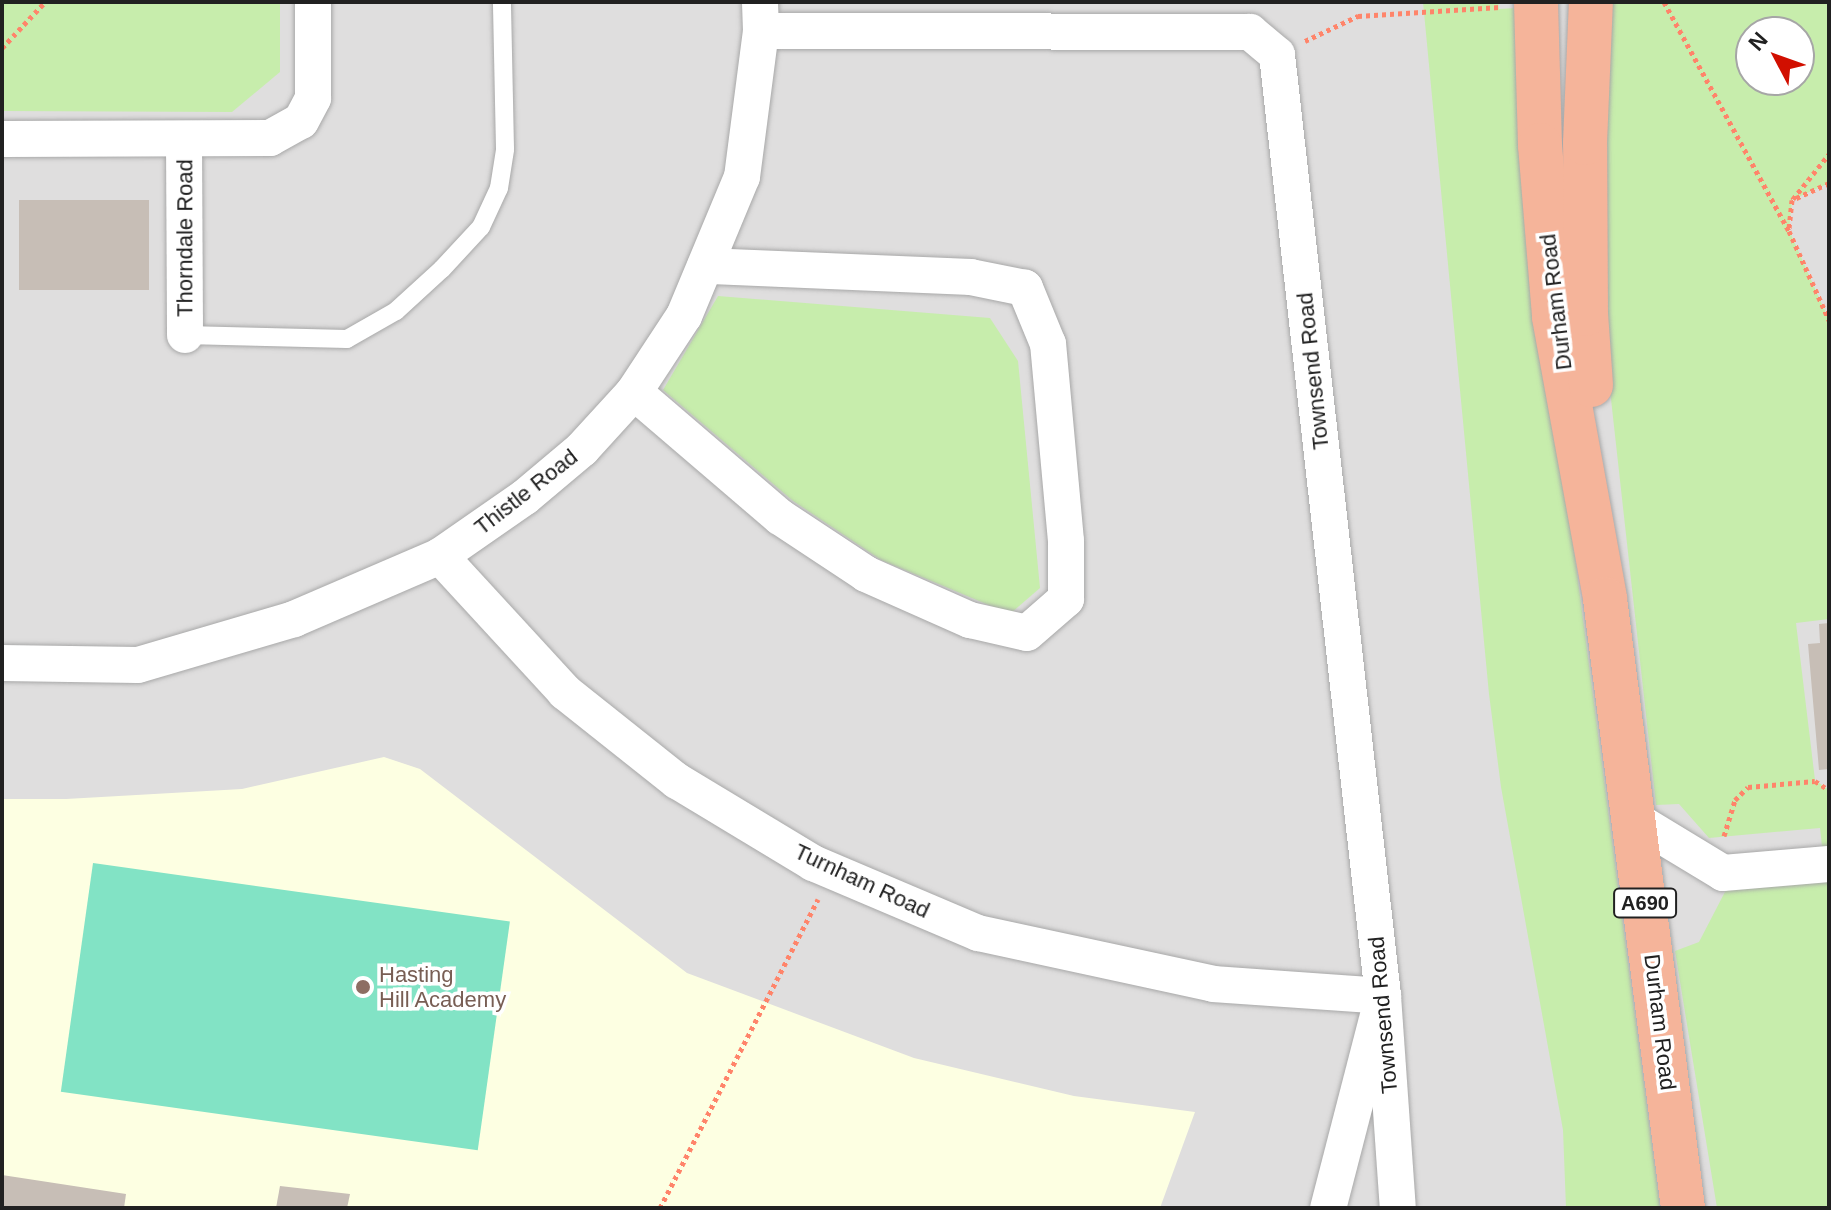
<!DOCTYPE html>
<html>
<head>
<meta charset="utf-8">
<style>
  body { margin:0 }
  #map { position:relative; width:1831px; height:1210px; overflow:hidden; background:#f1efe7; font-family:Arial,sans-serif }
  div>[style] { position:absolute }
  .residential>* { inset:0; background:#dfdede }
  .education>* { inset:0; background:#fdffe2 }
  .grass>* { inset:0; background:#c7edac }
  .pitch>* { inset:0; background:#82e3c5; transform-origin:0 0 }
  .building>* { inset:0; background:#c7beb6; transform-origin:0 0 }
  .path>* { height:5px; margin-top:-2.5px; transform-origin:0; background:repeating-linear-gradient(90deg,#ff846a 0 4px,transparent 0 8px) }
  .roads { filter:drop-shadow(0 0 2px #a8a8a8) drop-shadow(0 0 2px #a8a8a8) }
  .service>* { height:18px; margin:-9px; padding:0 9px; transform-origin:9px; border-radius:9px; background:#fff }
  .minor>* { height:36px; margin:-18px; padding:0 18px; transform-origin:18px; border-radius:18px; background:#fff }
  .trunk>* { height:44px; margin:-22px; padding:0 22px; transform-origin:22px; border-radius:22px; background:#f5b49a }
  .dots>* { width:22px; height:22px; translate:-50% -50%; box-sizing:border-box; border:4px solid #fff; border-radius:50% }
  span { translate:-50% -50%; white-space:nowrap; text-align:center; line-height:1.15; -webkit-text-stroke:7px #fff; paint-order:stroke }
  .shield-label span { padding:2px 6px; background:#fff; border:2px solid; border-radius:6px; -webkit-text-stroke-width:0 }
  .shield-label { font-size:20px; color:#212121; font-weight:700 }
  .street-label { font-size:22px; color:#212121 }
  .education-label { font-size:22px; color:#785e54 }
  .left { translate:0 -50%; text-align:left }
  .frame { position:absolute; inset:0; border:4px solid #212121; pointer-events:none }
  .north { position:absolute; left:1735px; top:16px; width:80px; height:80px; box-sizing:border-box; background:#fff; border:2px solid #a6a6a6; border-radius:50%; rotate:311deg; font-size:22px; font-weight:700; line-height:32px; text-align:center; color:#212121 }
  .north::after { content:''; display:block; margin:auto; width:28px; height:36px; background:#d10f00; clip-path:polygon(50% 0,100% 100%,50% 72%,0 100%) }
</style>
</head>
<body>
<div id="map">
  <div class="residential">
    <div style="clip-path:polygon(evenodd,2px 2px,1829px 2px,1829px 1208px,2px 1208px,2px 2px,1751px 32px,1799px 32px,1799px 80px,1751px 80px,1751px 32px)"></div>
  </div>
  <div class="education">
    <div style="clip-path:polygon(384px 757px,420px 769px,687px 973px,914px 1058px,1074px 1096px,1195px 1112px,1160px 1208px,2px 1208px,2px 799px,66px 799px,242px 789px)"></div>
  </div>
  <div class="grass">
    <div style="clip-path:polygon(2px 2px,280px 2px,280px 72px,232px 112px,2px 111px)"></div>
    <div style="clip-path:polygon(1423px 2px,1498px 2px,1499px 9px,1517px 8px,1562px 458px,1660px 1208px,1566px 1208px,1563px 1130px,1501px 787px,1489px 694px)"></div>
    <div style="clip-path:polygon(evenodd,1607px 2px,1829px 2px,1829px 183px,1792px 200px,1789px 230px,1829px 320px,1829px 619px,1796px 623px,1815px 780px,1829px 790px,1829px 864px,1824px 864px,1820px 828px,1709px 838px,1679px 804px,1656px 805px,1602px 318px,1607px 2px,1751px 32px,1799px 32px,1799px 80px,1751px 80px,1751px 32px)"></div>
    <div style="clip-path:polygon(718px 296px,990px 318px,1018px 361px,1040px 588px,1010px 614px,881px 560px,793px 501px,663px 390px)"></div>
    <div style="clip-path:polygon(1829px 879px,1829px 1208px,1717px 1208px,1675px 951px,1699px 942px,1727px 888px)"></div>
  </div>
  <div class="pitch">
    <div style="left:93px;top:863px;width:421px;height:231px;rotate:8deg"></div>
  </div>
  <div class="building">
    <div style="left:19px;top:200px;width:130px;height:90px"></div>
    <div style="clip-path:polygon(1829px 623px,1829px 769px,1819px 770px,1808px 644px,1820px 643px,1819px 624px)"></div>
    <div style="clip-path:polygon(2px 1175px,126px 1194px,124px 1208px,2px 1208px)"></div>
    <div style="clip-path:polygon(280px 1186px,350px 1194px,347px 1208px,276px 1208px)"></div>
  </div>
  <div class="path">
    <div style="left:1664px;top:2px;width:261px;rotate:61.4deg"></div>
    <div style="left:1305px;top:41px;width:59px;rotate:-25.3deg"></div>
    <div style="left:1358px;top:16px;width:142px;rotate:-3.6deg"></div>
    <div style="left:2px;top:48px;width:63px;rotate:-46.9deg"></div>
    <div style="left:1829px;top:183px;width:41px;rotate:155.3deg"></div>
    <div style="left:1792px;top:200px;width:31px;rotate:96deg"></div>
    <div style="left:1789px;top:231px;width:98px;rotate:65.8deg"></div>
    <div style="left:1793px;top:199px;width:58px;rotate:-51.3deg"></div>
    <div style="left:1724px;top:836px;width:38px;rotate:-73deg"></div>
    <div style="left:1735px;top:800px;width:18px;rotate:-45deg"></div>
    <div style="left:1748px;top:787px;width:67px;rotate:-5.1deg"></div>
    <div style="left:1815px;top:781px;width:17px;rotate:33deg"></div>
    <div style="left:660px;top:1208px;width:347px;rotate:-62.9deg"></div>
  </div>
  <div class="roads">
    <div class="service">
      <div style="left:185px;top:335px;width:162px;rotate:1.4deg"></div>
      <div style="left:347px;top:339px;width:56px;rotate:-29.7deg"></div>
      <div style="left:396px;top:311px;width:62px;rotate:-42.4deg"></div>
      <div style="left:442px;top:269px;width:57px;rotate:-47.1deg"></div>
      <div style="left:481px;top:227px;width:43px;rotate:-65.2deg"></div>
      <div style="left:499px;top:188px;width:39px;rotate:-81deg"></div>
      <div style="left:505px;top:149px;width:147px;rotate:-91.2deg"></div>
    </div>
    <div class="minor">
      <div style="left:761px;top:31px;width:489px;rotate:0.1deg"></div>
      <div style="left:1250px;top:32px;width:35px;rotate:40deg"></div>
      <div style="left:1277px;top:55px;width:947px;rotate:83.57deg"></div>
      <div style="left:1383px;top:996px;width:213px;rotate:86deg"></div>
      <div style="left:2px;top:139px;width:268px;rotate:-0.2deg"></div>
      <div style="left:270px;top:138px;width:35px;rotate:-29deg"></div>
      <div style="left:301px;top:121px;width:26px;rotate:-62deg"></div>
      <div style="left:313px;top:98px;width:96px;rotate:-90deg"></div>
      <div style="left:184px;top:140px;width:195px;rotate:89.7deg"></div>
      <div style="left:634px;top:392px;width:192px;rotate:40.6deg"></div>
      <div style="left:780px;top:517px;width:103px;rotate:33.5deg"></div>
      <div style="left:866px;top:574px;width:114px;rotate:23.9deg"></div>
      <div style="left:970px;top:620px;width:58px;rotate:12.8deg"></div>
      <div style="left:1027px;top:633px;width:52px;rotate:-41.1deg"></div>
      <div style="left:1066px;top:599px;width:58px;rotate:-90deg"></div>
      <div style="left:1066px;top:541px;width:198px;rotate:-95.2deg"></div>
      <div style="left:1048px;top:344px;width:61px;rotate:-112.3deg"></div>
      <div style="left:1025px;top:288px;width:55px;rotate:-168.5deg"></div>
      <div style="left:971px;top:277px;width:266px;rotate:-177.6deg"></div>
      <div style="left:440px;top:556px;width:185px;rotate:47.4deg"></div>
      <div style="left:565px;top:692px;width:143px;rotate:38.5deg"></div>
      <div style="left:677px;top:781px;width:159px;rotate:31.1deg"></div>
      <div style="left:813px;top:863px;width:179px;rotate:23deg"></div>
      <div style="left:978px;top:933px;width:240px;rotate:12.2deg"></div>
      <div style="left:1213px;top:984px;width:170px;rotate:4deg"></div>
      <div style="left:1383px;top:996px;width:219px;rotate:104.5deg"></div>
      <div style="left:2px;top:663px;width:136px;rotate:0.8deg"></div>
      <div style="left:138px;top:665px;width:163px;rotate:-16.4deg"></div>
      <div style="left:294px;top:619px;width:159px;rotate:-23.3deg"></div>
      <div style="left:440px;top:556px;width:103px;rotate:-34.8deg"></div>
      <div style="left:525px;top:497px;width:75px;rotate:-40.1deg"></div>
      <div style="left:582px;top:449px;width:77px;rotate:-47.6deg"></div>
      <div style="left:634px;top:392px;width:91px;rotate:-56.7deg"></div>
      <div style="left:684px;top:316px;width:151px;rotate:-67.4deg"></div>
      <div style="left:742px;top:177px;width:147px;rotate:-82.6deg"></div>
      <div style="left:761px;top:31px;width:29px;rotate:-92deg"></div>
      <div style="left:1634px;top:819px;width:104px;rotate:31.2deg"></div>
      <div style="left:1723px;top:873px;width:106px;rotate:-4.9deg"></div>
    </div>
    <div class="trunk">
      <div style="left:1536px;top:2px;width:143px;rotate:88.4deg"></div>
      <div style="left:1540px;top:145px;width:173px;rotate:85.3deg"></div>
      <div style="left:1554px;top:317px;width:287px;rotate:79.7deg"></div>
      <div style="left:1605px;top:599px;width:614px;rotate:82.7deg"></div>
      <div style="left:1591px;top:385px;width:71px;rotate:-94deg"></div>
      <div style="left:1586px;top:314px;width:171px;rotate:-90.3deg"></div>
      <div style="left:1585px;top:143px;width:141px;rotate:-87.6deg"></div>
    </div>
  </div>
  <div class="dots">
    <div style="left:363px;top:987px;background:#8d6e63"></div>
  </div>
  <div class="shield-label">
    <span style="left:1645px;top:903px">A690</span>
  </div>
  <div class="street-label">
    <span style="left:185px;top:238px;rotate:-90deg">Thorndale Road</span>
    <span style="left:1556px;top:302px;rotate:-97deg">Durham Road</span>
    <span style="left:1313px;top:371px;rotate:-96deg">Townsend Road</span>
    <span style="left:526px;top:492px;rotate:-38deg">Thistle Road</span>
    <span style="left:862px;top:881px;rotate:25deg">Turnham Road</span>
    <span style="left:1383px;top:1015px;rotate:-95deg">Townsend Road</span>
    <span style="left:1660px;top:1022px;rotate:83deg">Durham Road</span>
  </div>
  <div class="education-label">
    <span class="left" style="left:379px;top:987px">Hasting<br>Hill Academy</span>
  </div>
  <div class="frame"></div>
  <div class="north">N</div>
</div>
</body>
</html>
